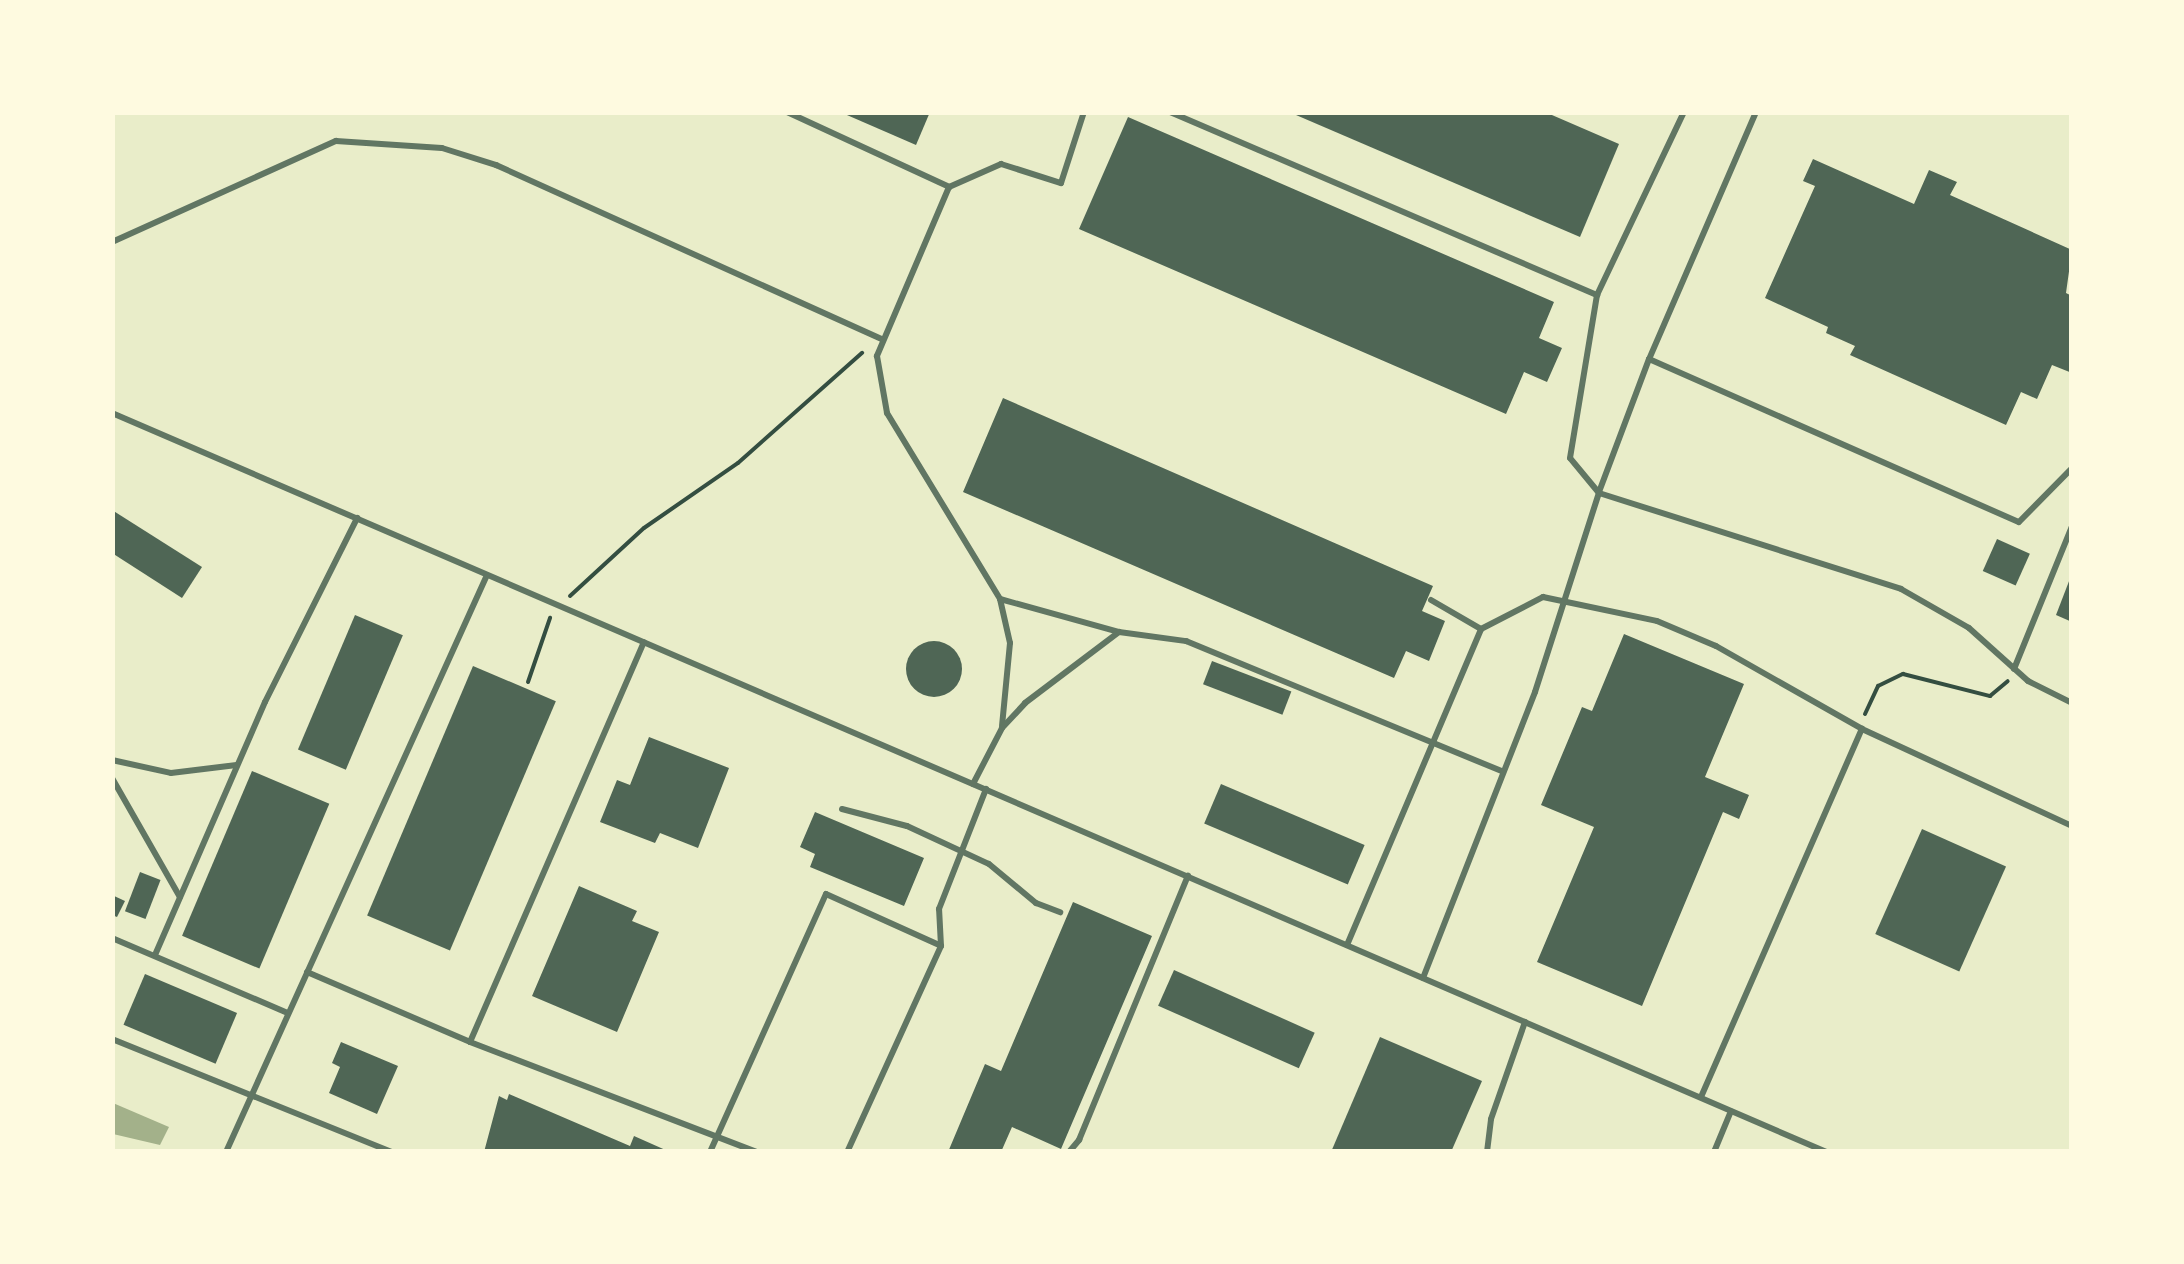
<!DOCTYPE html>
<html>
<head>
<meta charset="utf-8">
<style>
  body { margin:0 }
  #map { position:relative; width:2184px; height:1264px; overflow:hidden; background:#e9edc9; font-family:"PT Sans Narrow",sans-serif }
  div>[style] { position:absolute }
  .water>* { inset:0; background:#a3b18a }
  .building>* { inset:0; background:#4f6655; transform-origin:0 0 }
  .round { border-radius:50% }
  .path>* { height:4px; margin:-2px; padding:0 2px; transform-origin:2px; border-radius:2px; background:#344e41 }
  .service>* { height:6px; margin:-3px; padding:0 3px; transform-origin:3px; border-radius:3px; background:#617663 }
  span { translate:-50% -50%; white-space:nowrap; text-align:center; line-height:1.15; -webkit-text-stroke:8px #fefae0; paint-order:stroke }
  .frame { position:absolute; inset:0; border:115px solid #fefae0; pointer-events:none }
</style>
</head>
<body>
<div id="map">
  <div class="water">
    <div style="clip-path:polygon(113px 1103px,169px 1127px,160px 1145px,113px 1134px)"></div>
  </div>
  <div class="building">
    <div style="clip-path:polygon(840px 112px,930px 112px,916px 145px)"></div>
    <div style="clip-path:polygon(1289px 112px,1545px 112px,1619px 144px,1580px 237px)"></div>
    <div style="clip-path:polygon(1128px 117px,1554px 302px,1539px 338px,1562px 348px,1547px 382px,1524px 372px,1506px 414px,1079px 229px)"></div>
    <div style="clip-path:polygon(1813px 159px,1914px 204px,1929px 170px,1957px 182px,1950px 195px,2072px 250px,2066px 293px,2072px 296px,2072px 373px,2052px 365px,2037px 399px,2021px 392px,2006px 425px,1850px 355px,1855px 346px,1826px 333px,1828px 327px,1765px 298px,1815px 186px,1803px 181px)"></div>
    <div style="clip-path:polygon(1003px 398px,1433px 586px,1422px 611px,1445px 621px,1429px 661px,1406px 651px,1394px 678px,963px 492px)"></div>
    <div style="clip-path:polygon(112px 510px,202px 567px,182px 598px,112px 553px)"></div>
    <div style="left:1997px;top:539px;width:36px;height:35px;rotate:24deg"></div>
    <div style="clip-path:polygon(2071px 576px,2072px 576px,2072px 622px,2056px 615px)"></div>
    <div style="left:355px;top:615px;width:52px;height:146px;rotate:23deg"></div>
    <div style="clip-path:polygon(1624px 634px,1744px 684px,1705px 777px,1749px 795px,1739px 819px,1723px 812px,1642px 1006px,1537px 962px,1594px 827px,1541px 805px,1582px 707px,1592px 711px)"></div>
    <div class="round" style="left:906px;top:641px;width:56px;height:56px"></div>
    <div style="left:1212px;top:661px;width:85px;height:25px;rotate:21deg"></div>
    <div style="left:473px;top:666px;width:90px;height:271px;rotate:23deg"></div>
    <div style="clip-path:polygon(649px 737px,729px 768px,698px 848px,660px 833px,655px 843px,600px 822px,617px 780px,630px 785px)"></div>
    <div style="left:252px;top:771px;width:84px;height:179px;rotate:23deg"></div>
    <div style="left:1221px;top:784px;width:156px;height:43px;rotate:23deg"></div>
    <div style="clip-path:polygon(815px 812px,924px 858px,904px 906px,810px 867px,815px 854px,800px 847px)"></div>
    <div style="left:1922px;top:829px;width:92px;height:115px;rotate:24deg"></div>
    <div style="left:140px;top:872px;width:22px;height:42px;rotate:21deg"></div>
    <div style="clip-path:polygon(579px 886px,637px 911px,632px 921px,659px 932px,617px 1032px,532px 996px)"></div>
    <div style="clip-path:polygon(112px 895px,125px 901px,117px 917px,112px 915px)"></div>
    <div style="clip-path:polygon(1073px 902px,1152px 936px,1061px 1149px,1012px 1127px,1001px 1152px,948px 1152px,985px 1064px,1001px 1071px)"></div>
    <div style="left:1174px;top:970px;width:154px;height:39px;rotate:24deg"></div>
    <div style="left:145px;top:974px;width:100px;height:55px;rotate:23deg"></div>
    <div style="clip-path:polygon(1380px 1037px,1482px 1081px,1451px 1152px,1331px 1152px)"></div>
    <div style="clip-path:polygon(341px 1042px,398px 1066px,377px 1114px,329px 1093px,340px 1067px,332px 1063px)"></div>
    <div style="clip-path:polygon(509px 1094px,630px 1146px,634px 1136px,670px 1152px,484px 1152px,499px 1096px,507px 1100px)"></div>
  </div>
  <div class="path">
    <div style="left:570px;top:596px;width:100px;rotate:-42.6deg"></div>
    <div style="left:644px;top:528px;width:114px;rotate:-34.7deg"></div>
    <div style="left:738px;top:463px;width:166px;rotate:-41.6deg"></div>
    <div style="left:528px;top:682px;width:68px;rotate:-71deg"></div>
    <div style="left:1865px;top:714px;width:31px;rotate:-65deg"></div>
    <div style="left:1878px;top:686px;width:28px;rotate:-26deg"></div>
    <div style="left:1903px;top:674px;width:90px;rotate:14.2deg"></div>
    <div style="left:1990px;top:696px;width:23px;rotate:-40deg"></div>
  </div>
  <div class="service">
    <div style="left:787px;top:112px;width:179px;rotate:24.8deg"></div>
    <div style="left:949px;top:187px;width:57px;rotate:-23.9deg"></div>
    <div style="left:1001px;top:164px;width:63px;rotate:17.6deg"></div>
    <div style="left:1061px;top:183px;width:75px;rotate:-72.1deg"></div>
    <div style="left:1170px;top:112px;width:465px;rotate:23.2deg"></div>
    <div style="left:1756px;top:112px;width:269px;rotate:113.4deg"></div>
    <div style="left:1649px;top:359px;width:404px;rotate:23.8deg"></div>
    <div style="left:2019px;top:522px;width:76px;rotate:-45.5deg"></div>
    <div style="left:949px;top:187px;width:184px;rotate:113.1deg"></div>
    <div style="left:877px;top:356px;width:58px;rotate:80deg"></div>
    <div style="left:887px;top:413px;width:218px;rotate:58.7deg"></div>
    <div style="left:1000px;top:599px;width:45px;rotate:77.2deg"></div>
    <div style="left:1010px;top:643px;width:83px;rotate:95.5deg"></div>
    <div style="left:112px;top:242px;width:246px;rotate:-24.3deg"></div>
    <div style="left:336px;top:141px;width:106px;rotate:3.8deg"></div>
    <div style="left:442px;top:148px;width:57px;rotate:17.5deg"></div>
    <div style="left:496px;top:165px;width:423px;rotate:24.3deg"></div>
    <div style="left:112px;top:413px;width:1867px;rotate:23.32deg"></div>
    <div style="left:1599px;top:492px;width:142px;rotate:-69.4deg"></div>
    <div style="left:1599px;top:493px;width:45px;rotate:-129.6deg"></div>
    <div style="left:1570px;top:458px;width:165px;rotate:-80.6deg"></div>
    <div style="left:1597px;top:295px;width:203px;rotate:-64.6deg"></div>
    <div style="left:1000px;top:599px;width:123px;rotate:15.5deg"></div>
    <div style="left:1431px;top:600px;width:58px;rotate:30.1deg"></div>
    <div style="left:2014px;top:669px;width:154px;rotate:-67.9deg"></div>
    <div style="left:112px;top:760px;width:60px;rotate:12.4deg"></div>
    <div style="left:171px;top:773px;width:66px;rotate:-6.9deg"></div>
    <div style="left:112px;top:778px;width:137px;rotate:60.3deg"></div>
    <div style="left:973px;top:784px;width:63px;rotate:-62.6deg"></div>
    <div style="left:1002px;top:728px;width:34px;rotate:-47deg"></div>
    <div style="left:1025px;top:703px;width:118px;rotate:-37.1deg"></div>
    <div style="left:1119px;top:632px;width:68px;rotate:7.7deg"></div>
    <div style="left:1186px;top:641px;width:342px;rotate:22.4deg"></div>
    <div style="left:842px;top:809px;width:67px;rotate:14.7deg"></div>
    <div style="left:907px;top:826px;width:90px;rotate:24.9deg"></div>
    <div style="left:989px;top:864px;width:61px;rotate:39.7deg"></div>
    <div style="left:1036px;top:903px;width:26px;rotate:21deg"></div>
    <div style="left:112px;top:938px;width:191px;rotate:23.1deg"></div>
    <div style="left:1347px;top:945px;width:343px;rotate:-67deg"></div>
    <div style="left:1481px;top:629px;width:70px;rotate:-27.3deg"></div>
    <div style="left:1543px;top:597px;width:116px;rotate:11.9deg"></div>
    <div style="left:1657px;top:621px;width:64px;rotate:23deg"></div>
    <div style="left:1716px;top:646px;width:168px;rotate:29.6deg"></div>
    <div style="left:941px;top:946px;width:37px;rotate:-93deg"></div>
    <div style="left:939px;top:909px;width:129px;rotate:-68.6deg"></div>
    <div style="left:155px;top:955px;width:276px;rotate:-66.5deg"></div>
    <div style="left:265px;top:702px;width:206px;rotate:-63.4deg"></div>
    <div style="left:307px;top:972px;width:177px;rotate:23.2deg"></div>
    <div style="left:470px;top:1042px;width:306px;rotate:21deg"></div>
    <div style="left:1423px;top:978px;width:307px;rotate:-68.6deg"></div>
    <div style="left:1535px;top:692px;width:209px;rotate:-72.2deg"></div>
    <div style="left:1599px;top:493px;width:317px;rotate:17.6deg"></div>
    <div style="left:1901px;top:589px;width:78px;rotate:29.8deg"></div>
    <div style="left:1969px;top:628px;width:79px;rotate:41.9deg"></div>
    <div style="left:2028px;top:681px;width:49px;rotate:26.6deg"></div>
    <div style="left:112px;top:1039px;width:301px;rotate:22deg"></div>
    <div style="left:470px;top:1042px;width:436px;rotate:-66.5deg"></div>
    <div style="left:1701px;top:1097px;width:402px;rotate:-66.4deg"></div>
    <div style="left:1862px;top:729px;width:231px;rotate:24.8deg"></div>
    <div style="left:226px;top:1152px;width:633px;rotate:-65.66deg"></div>
    <div style="left:710px;top:1152px;width:283px;rotate:-65.8deg"></div>
    <div style="left:826px;top:894px;width:126px;rotate:24.3deg"></div>
    <div style="left:941px;top:946px;width:226px;rotate:114.5deg"></div>
    <div style="left:1069px;top:1152px;width:16px;rotate:-50deg"></div>
    <div style="left:1079px;top:1140px;width:286px;rotate:-67.6deg"></div>
    <div style="left:1487px;top:1152px;width:33px;rotate:-83deg"></div>
    <div style="left:1491px;top:1119px;width:103px;rotate:-70.7deg"></div>
    <div style="left:1714px;top:1152px;width:44px;rotate:-67.5deg"></div>
  </div>
  <div class="frame"></div>
</div>
</body>
</html>
